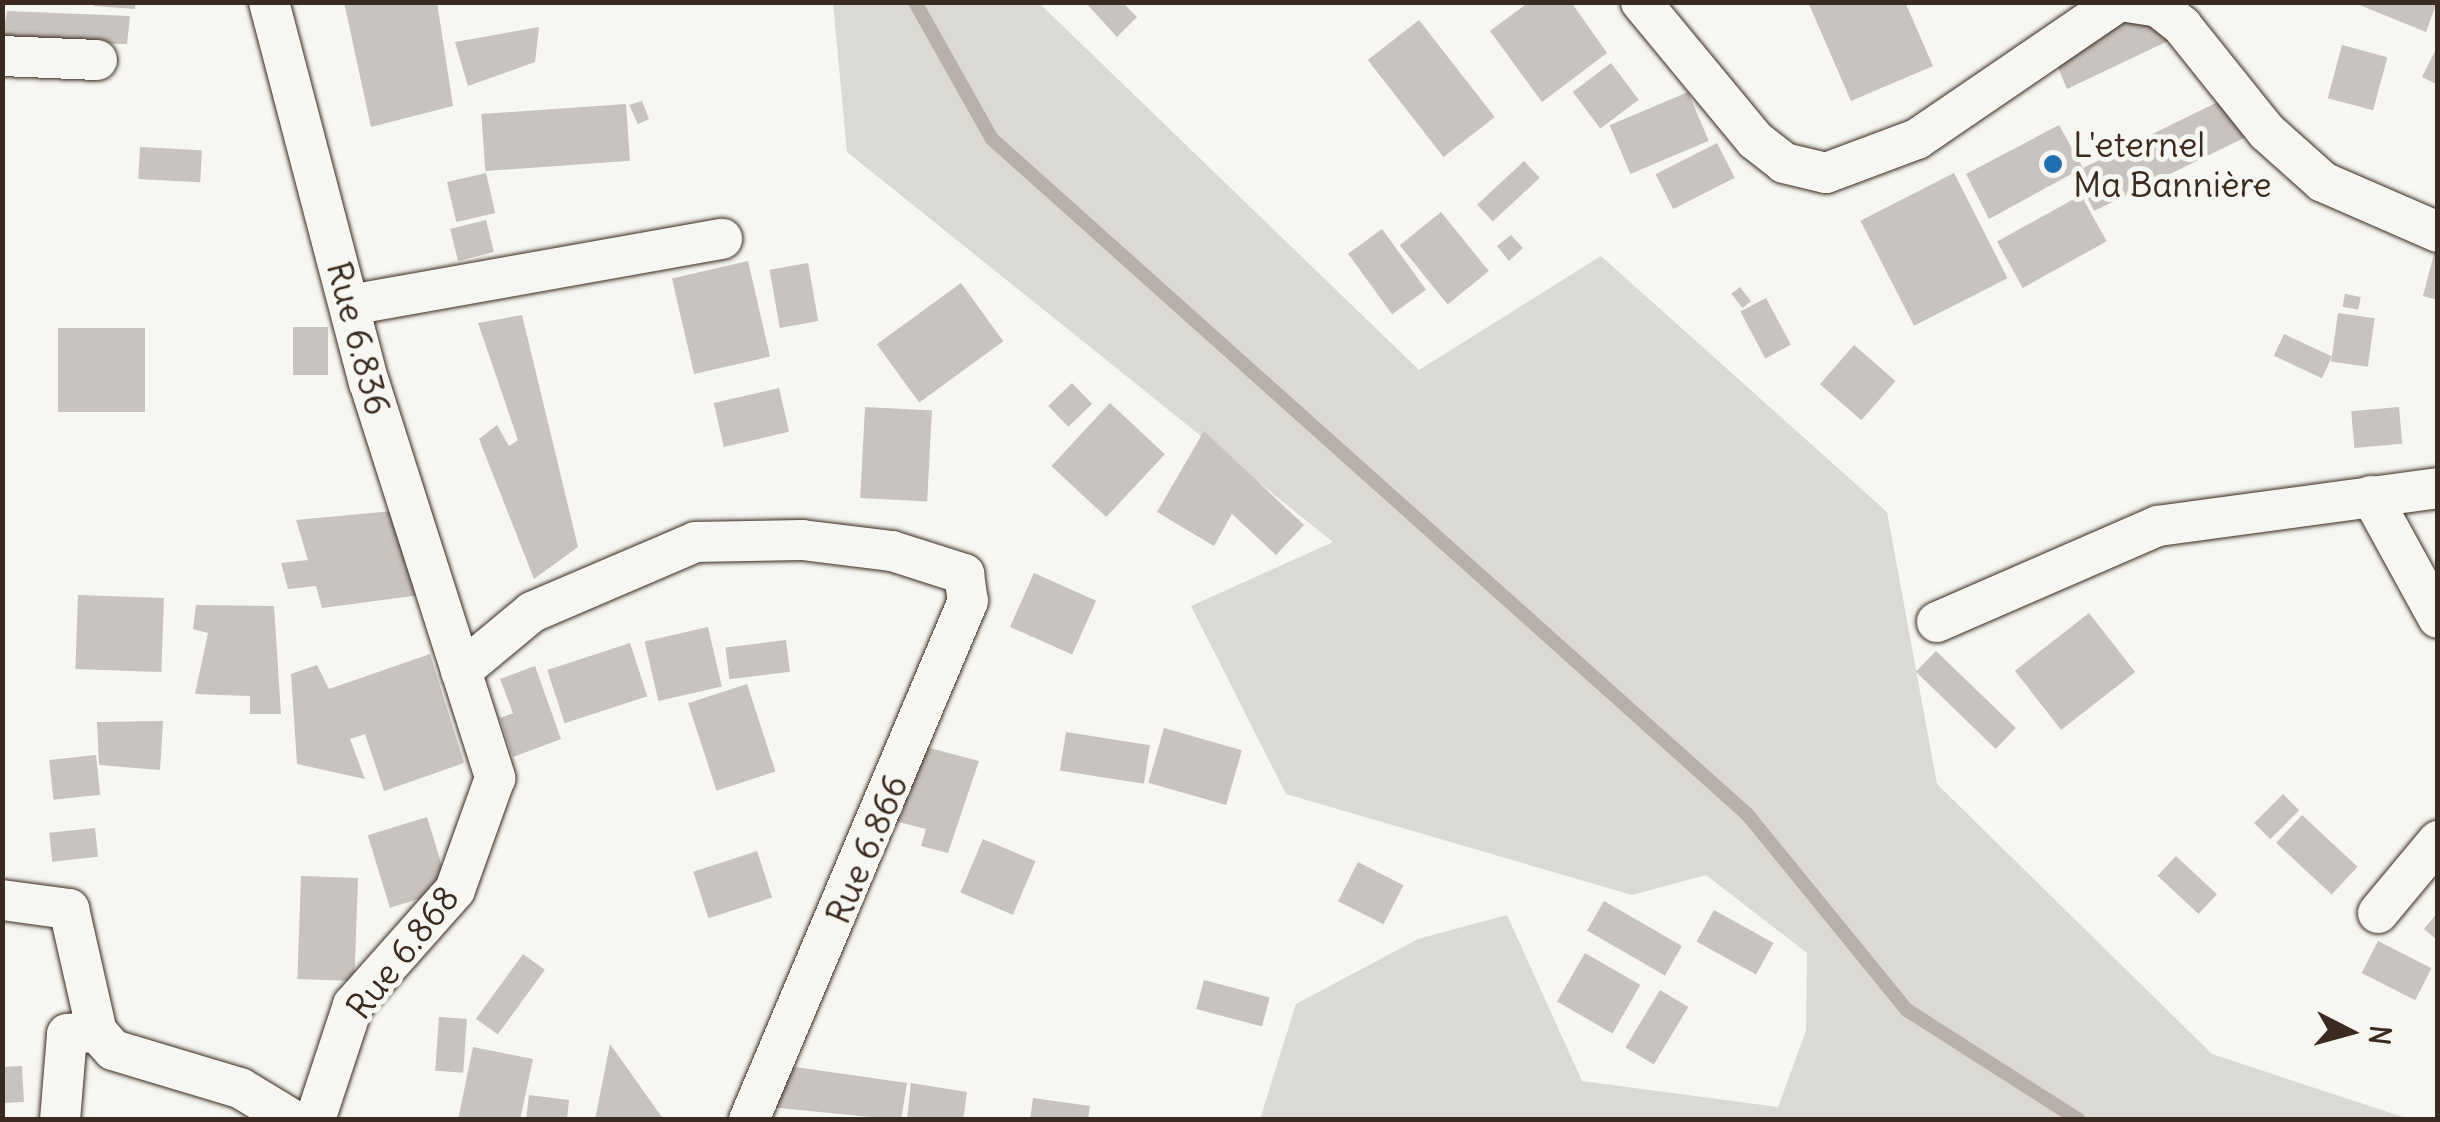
<!DOCTYPE html>
<html>
<head>
<meta charset="utf-8">
<style>
  body { margin:0 }
  #map { position:relative; width:2440px; height:1122px; overflow:hidden; background:#f6f6f2; font-family:Delius,sans-serif }
  div>[style] { position:absolute }
  .green>* { inset:0; background:#dad9d3 }
  .stream>* { height:14px; margin:-7px; padding:0 7px; transform-origin:7px; border-radius:7px; background:#b6b0a9 }
  .building>* { inset:0; background:#c8c3be; transform-origin:0 0 }
  .roads { filter:drop-shadow(0 0 2px #3b2a1e) drop-shadow(0 0 2px #3b2a1e) }
  .minor>* { height:40px; margin:-20px; padding:0 20px; transform-origin:20px; border-radius:20px; background:#f6f6f2 }
  .dots>* { width:28px; height:28px; translate:-50% -50%; box-sizing:border-box; border:5px solid #f6f6f2; border-radius:50% }
  span { translate:-50% -50%; white-space:nowrap; text-align:center; line-height:1.15; -webkit-text-stroke:10px #f6f6f2; paint-order:stroke }
  .poi-label { font-size:35px; color:#3b2a1e }
  .left { translate:0 -50%; text-align:left }
  .street-label { font-size:35px; color:#3b2a1e }
  .frame { position:absolute; inset:0; border:5px solid #3b2a1e; pointer-events:none }
  .north { position:absolute; left:2300px; top:982px; width:100px; height:100px; -webkit-text-stroke:8px #f6f6f2; paint-order:stroke; rotate:96deg; font-size:28px; font-weight:700; line-height:40px; text-align:center; color:#3b2a1e }
  .north::after { content:''; display:block; margin:auto; width:35px; height:45px; background:#3b2a1e; clip-path:polygon(50% 0,100% 100%,50% 72%,0 100%) }
</style>
</head>
<body>
<div id="map">
  <div class="green">
    <div style="clip-path:polygon(833px 3px,1039px 3px,1419px 370px,1601px 256px,1887px 512px,1937px 784px,2212px 1054px,2409px 1119px,1260px 1119px,1296px 1004px,1418px 939px,1507px 915px,1582px 1081px,1778px 1107px,1806px 1031px,1807px 953px,1706px 875px,1632px 895px,1286px 794px,1191px 606px,1333px 542px,847px 152px)"></div>
  </div>
  <div class="stream">
    <div style="left:915px;top:2px;width:157px;rotate:60.7deg"></div>
    <div style="left:992px;top:139px;width:1013px;rotate:41.8deg"></div>
    <div style="left:1747px;top:814px;width:253px;rotate:50.8deg"></div>
    <div style="left:1907px;top:1010px;width:204px;rotate:32.6deg"></div>
  </div>
  <div class="building">
    <div style="clip-path:polygon(94px 2px,135px 2px,135px 9px,94px 6px)"></div>
    <div style="clip-path:polygon(344px 2px,437px 2px,453px 106px,371px 127px)"></div>
    <div style="clip-path:polygon(1085px 2px,1122px 2px,1137px 17px,1117px 37px)"></div>
    <div style="clip-path:polygon(1529px 2px,1571px 2px,1607px 53px,1542px 102px,1490px 31px)"></div>
    <div style="clip-path:polygon(1808px 2px,1905px 2px,1933px 66px,1851px 101px)"></div>
    <div style="clip-path:polygon(2352px 2px,2437px 2px,2426px 32px)"></div>
    <div style="clip-path:polygon(2139px 10px,2168px 41px,2067px 89px,2050px 48px)"></div>
    <div style="clip-path:polygon(7px 11px,130px 16px,127px 44px,2px 42px)"></div>
    <div style="left:1419px;top:20px;width:123px;height:65px;rotate:52deg"></div>
    <div style="clip-path:polygon(539px 27px,535px 62px,468px 86px,455px 42px)"></div>
    <div style="left:2342px;top:45px;width:47px;height:55px;rotate:15deg"></div>
    <div style="clip-path:polygon(2438px 45px,2438px 85px,2422px 77px)"></div>
    <div style="left:1611px;top:63px;width:46px;height:48px;rotate:53deg"></div>
    <div style="left:1688px;top:92px;width:53px;height:85px;rotate:67deg"></div>
    <div style="clip-path:polygon(2230px 96px,2248px 136px,2094px 211px,2075px 172px,1989px 219px,1966px 174px,2059px 125px,2083px 168px)"></div>
    <div style="clip-path:polygon(642px 101px,649px 119px,638px 124px,629px 105px)"></div>
    <div style="left:626px;top:104px;width:57px;height:145px;rotate:86deg"></div>
    <div style="left:1717px;top:143px;width:39px;height:69px;rotate:63deg"></div>
    <div style="left:140px;top:147px;width:62px;height:32px;rotate:3deg"></div>
    <div style="left:1524px;top:161px;width:23px;height:64px;rotate:47deg"></div>
    <div style="left:486px;top:173px;width:41px;height:40px;rotate:77deg"></div>
    <div style="left:1954px;top:173px;width:118px;height:105px;rotate:63deg"></div>
    <div style="left:2081px;top:195px;width:53px;height:96px;rotate:61deg"></div>
    <div style="left:1441px;top:212px;width:76px;height:53px;rotate:51deg"></div>
    <div style="left:486px;top:220px;width:33px;height:37px;rotate:76deg"></div>
    <div style="left:1382px;top:229px;width:75px;height:42px;rotate:54deg"></div>
    <div style="clip-path:polygon(1511px 235px,1523px 248px,1509px 261px,1497px 246px)"></div>
    <div style="clip-path:polygon(2436px 246px,2438px 246px,2438px 300px,2423px 296px)"></div>
    <div style="left:748px;top:261px;width:98px;height:78px;rotate:77deg"></div>
    <div style="left:808px;top:263px;width:59px;height:39px;rotate:80deg"></div>
    <div style="left:961px;top:283px;width:72px;height:104px;rotate:54deg"></div>
    <div style="left:1740px;top:287px;width:18px;height:11px;rotate:52deg"></div>
    <div style="left:2345px;top:294px;width:16px;height:13px;rotate:11deg"></div>
    <div style="left:1766px;top:298px;width:53px;height:29px;rotate:62deg"></div>
    <div style="left:2338px;top:313px;width:37px;height:49px;rotate:8deg"></div>
    <div style="clip-path:polygon(522px 315px,578px 547px,534px 579px,479px 439px,497px 425px,509px 446px,518px 440px,478px 323px)"></div>
    <div style="left:293px;top:327px;width:35px;height:48px"></div>
    <div style="left:58px;top:328px;width:87px;height:84px"></div>
    <div style="left:2284px;top:334px;width:53px;height:24px;rotate:25deg"></div>
    <div style="left:1854px;top:345px;width:55px;height:52px;rotate:41deg"></div>
    <div style="left:1072px;top:383px;width:29px;height:33px;rotate:46deg"></div>
    <div style="left:779px;top:388px;width:45px;height:67px;rotate:77deg"></div>
    <div style="left:1110px;top:403px;width:75px;height:86px;rotate:43deg"></div>
    <div style="left:865px;top:407px;width:67px;height:91px;rotate:3deg"></div>
    <div style="left:2399px;top:407px;width:37px;height:48px;rotate:85deg"></div>
    <div style="clip-path:polygon(1204px 431px,1304px 525px,1276px 555px,1232px 514px,1214px 546px,1157px 512px)"></div>
    <div style="clip-path:polygon(393px 511px,420px 595px,322px 608px,316px 586px,288px 589px,281px 563px,308px 560px,296px 520px)"></div>
    <div style="left:1034px;top:573px;width:68px;height:59px;rotate:24deg"></div>
    <div style="left:78px;top:595px;width:86px;height:74px;rotate:2deg"></div>
    <div style="clip-path:polygon(196px 605px,274px 606px,281px 714px,250px 714px,250px 696px,195px 694px,208px 633px,193px 629px)"></div>
    <div style="left:2089px;top:613px;width:75px;height:94px;rotate:52deg"></div>
    <div style="left:708px;top:627px;width:61px;height:65px;rotate:77deg"></div>
    <div style="left:786px;top:640px;width:32px;height:61px;rotate:83deg"></div>
    <div style="left:630px;top:643px;width:56px;height:87px;rotate:72deg"></div>
    <div style="left:1936px;top:651px;width:111px;height:29px;rotate:44deg"></div>
    <div style="clip-path:polygon(430px 654px,464px 763px,384px 791px,365px 734px,350px 739px,365px 779px,297px 764px,291px 674px,317px 665px,329px 689px)"></div>
    <div style="clip-path:polygon(535px 666px,561px 739px,513px 757px,500px 718px,513px 713px,500px 679px)"></div>
    <div style="left:747px;top:684px;width:92px;height:62px;rotate:72deg"></div>
    <div style="clip-path:polygon(163px 721px,160px 770px,99px 765px,97px 722px)"></div>
    <div style="left:1164px;top:728px;width:81px;height:57px;rotate:16deg"></div>
    <div style="left:1066px;top:732px;width:85px;height:39px;rotate:9deg"></div>
    <div style="clip-path:polygon(914px 744px,979px 761px,948px 853px,921px 846px,926px 829px,895px 821px)"></div>
    <div style="left:96px;top:755px;width:40px;height:47px;rotate:84deg"></div>
    <div style="left:2283px;top:794px;width:23px;height:41px;rotate:45deg"></div>
    <div style="left:2302px;top:815px;width:76px;height:38px;rotate:43deg"></div>
    <div style="left:427px;top:817px;width:76px;height:62px;rotate:73deg"></div>
    <div style="left:95px;top:828px;width:29px;height:46px;rotate:84deg"></div>
    <div style="left:983px;top:839px;width:57px;height:58px;rotate:23deg"></div>
    <div style="left:757px;top:851px;width:49px;height:67px;rotate:72deg"></div>
    <div style="left:2176px;top:856px;width:56px;height:27px;rotate:43deg"></div>
    <div style="left:1358px;top:862px;width:51px;height:44px;rotate:27deg"></div>
    <div style="left:301px;top:876px;width:57px;height:103px;rotate:2deg"></div>
    <div style="left:1604px;top:901px;width:90px;height:34px;rotate:30deg"></div>
    <div style="left:1714px;top:910px;width:68px;height:36px;rotate:29deg"></div>
    <div style="clip-path:polygon(2438px 912px,2438px 941px,2424px 929px)"></div>
    <div style="left:2378px;top:941px;width:60px;height:36px;rotate:27deg"></div>
    <div style="left:1585px;top:953px;width:64px;height:56px;rotate:30deg"></div>
    <div style="left:523px;top:954px;width:27px;height:80px;rotate:36deg"></div>
    <div style="left:1204px;top:980px;width:68px;height:30px;rotate:15deg"></div>
    <div style="left:1660px;top:990px;width:33px;height:67px;rotate:31deg"></div>
    <div style="left:439px;top:1017px;width:28px;height:54px;rotate:4deg"></div>
    <div style="clip-path:polygon(610px 1044px,664px 1120px,595px 1120px)"></div>
    <div style="clip-path:polygon(473px 1047px,533px 1059px,520px 1120px,458px 1120px)"></div>
    <div style="clip-path:polygon(774px 1064px,907px 1083px,901px 1120px,769px 1107px)"></div>
    <div style="left:22px;top:1066px;width:36px;height:20px;rotate:87deg"></div>
    <div style="clip-path:polygon(911px 1083px,967px 1092px,963px 1120px,907px 1120px)"></div>
    <div style="clip-path:polygon(529px 1095px,569px 1100px,567px 1120px,526px 1120px)"></div>
    <div style="clip-path:polygon(1033px 1098px,1090px 1106px,1088px 1120px,1030px 1120px)"></div>
  </div>
  <div class="roads">
    <div class="minor">
      <div style="left:269px;top:2px;width:393px;rotate:75.3deg"></div>
      <div style="left:369px;top:382px;width:416px;rotate:72.3deg"></div>
      <div style="left:495px;top:778px;width:119px;rotate:109.7deg"></div>
      <div style="left:455px;top:890px;width:154px;rotate:131.6deg"></div>
      <div style="left:353px;top:1005px;width:121px;rotate:108.3deg"></div>
      <div style="left:1641px;top:2px;width:179px;rotate:50.4deg"></div>
      <div style="left:1755px;top:140px;width:37px;rotate:38deg"></div>
      <div style="left:1784px;top:163px;width:43px;rotate:13.4deg"></div>
      <div style="left:1826px;top:173px;width:97px;rotate:-20.5deg"></div>
      <div style="left:1917px;top:139px;width:243px;rotate:-34.3deg"></div>
      <div style="left:2127px;top:2px;width:31px;rotate:9deg"></div>
      <div style="left:2158px;top:7px;width:31px;rotate:38deg"></div>
      <div style="left:2182px;top:26px;width:136px;rotate:51.3deg"></div>
      <div style="left:2267px;top:132px;width:75px;rotate:41.8deg"></div>
      <div style="left:2323px;top:182px;width:125px;rotate:23.5deg"></div>
      <div style="left:2px;top:56px;width:95px;rotate:2.4deg"></div>
      <div style="left:350px;top:305px;width:378px;rotate:-10.1deg"></div>
      <div style="left:2371px;top:496px;width:139px;rotate:61.2deg"></div>
      <div style="left:1937px;top:622px;width:241px;rotate:-23.5deg"></div>
      <div style="left:2158px;top:526px;width:283px;rotate:-7.7deg"></div>
      <div style="left:461px;top:671px;width:92px;rotate:-39.7deg"></div>
      <div style="left:532px;top:612px;width:177px;rotate:-23.2deg"></div>
      <div style="left:695px;top:542px;width:107px;rotate:-1.1deg"></div>
      <div style="left:802px;top:540px;width:91px;rotate:7deg"></div>
      <div style="left:892px;top:551px;width:76px;rotate:17.7deg"></div>
      <div style="left:964px;top:574px;width:27px;rotate:82deg"></div>
      <div style="left:968px;top:601px;width:563px;rotate:112.88deg"></div>
      <div style="left:2px;top:900px;width:68px;rotate:7.7deg"></div>
      <div style="left:69px;top:909px;width:126px;rotate:77.2deg"></div>
      <div style="left:97px;top:1032px;width:24px;rotate:48deg"></div>
      <div style="left:113px;top:1050px;width:133px;rotate:16.7deg"></div>
      <div style="left:240px;top:1088px;width:62px;rotate:31.1deg"></div>
      <div style="left:2378px;top:913px;width:94px;rotate:-50.2deg"></div>
      <div style="left:60px;top:1120px;width:86px;rotate:-85.3deg"></div>
      <div style="left:67px;top:1034px;width:30px;rotate:-4deg"></div>
    </div>
  </div>
  <div class="dots">
    <div style="left:2053px;top:164px;background:#1f6fb2"></div>
  </div>
  <div class="poi-label">
    <span class="left" style="left:2073px;top:164px">L'eternel<br>Ma Bannière</span>
  </div>
  <div class="street-label">
    <span style="left:359px;top:338px;rotate:75deg">Rue 6.836</span>
    <span style="left:866px;top:849px;rotate:-67deg">Rue 6.866</span>
    <span style="left:402px;top:952px;rotate:-52deg">Rue 6.868</span>
  </div>
  <div class="frame"></div>
  <div class="north">N</div>
</div>
</body>
</html>
